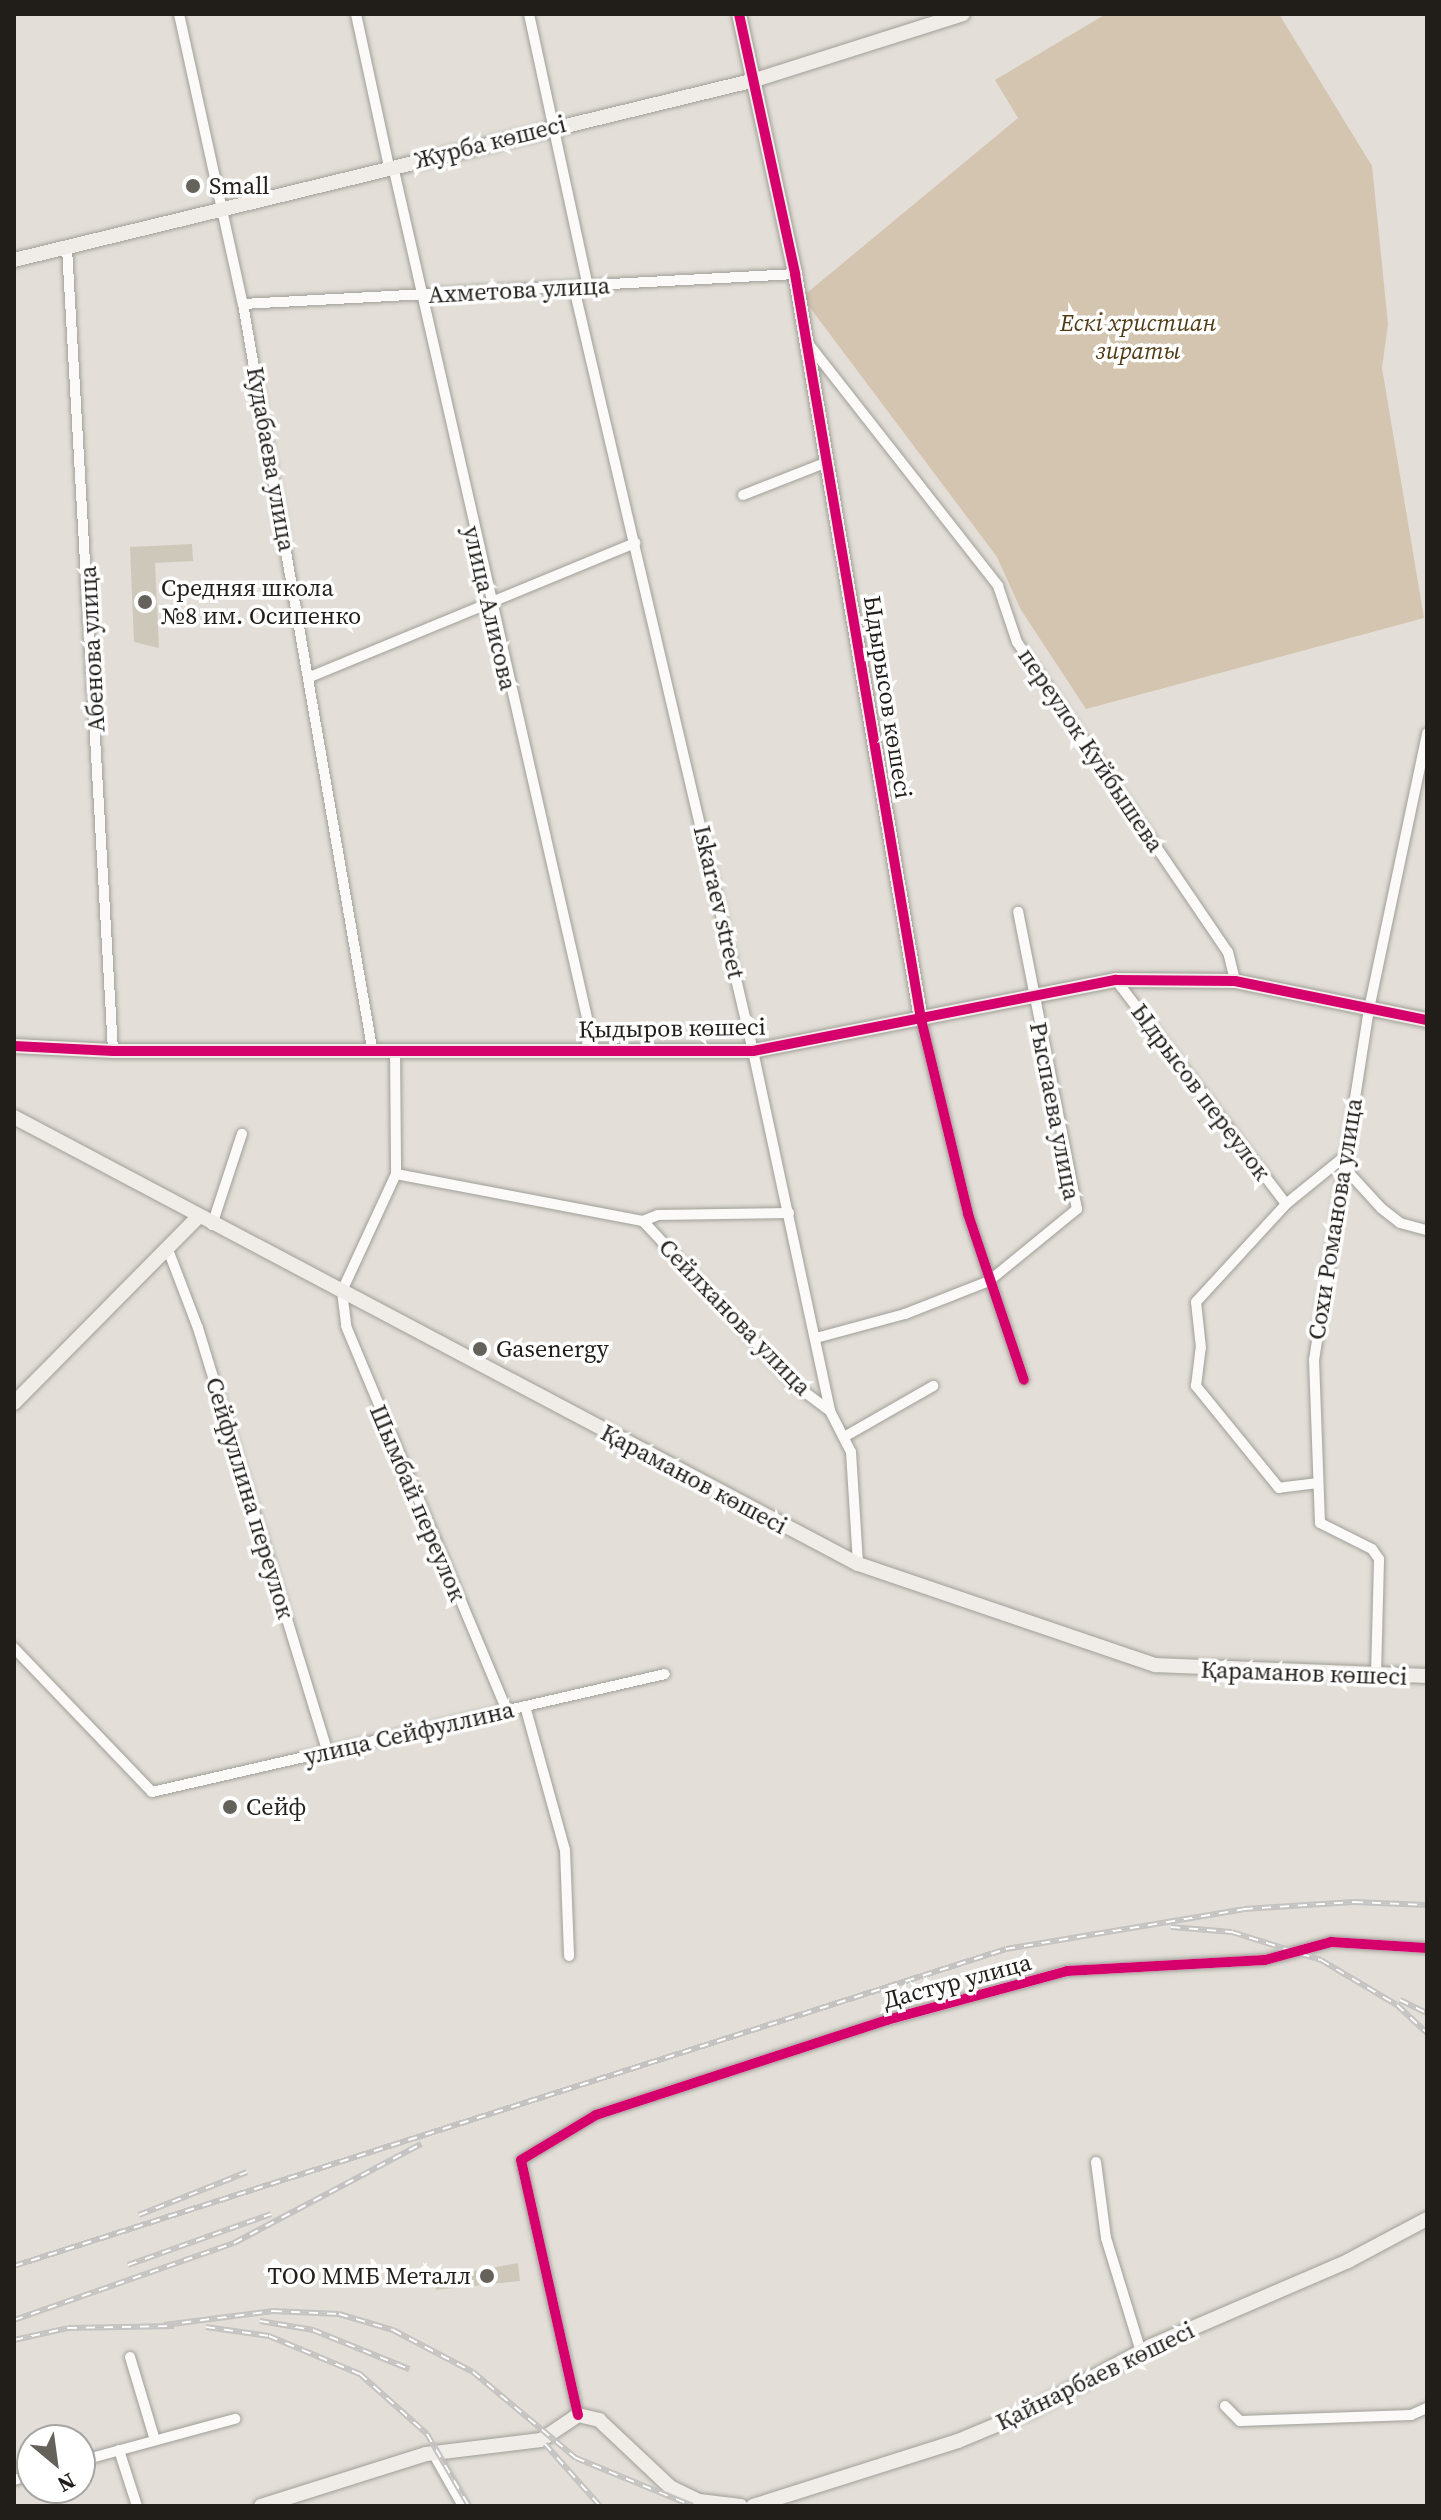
<!DOCTYPE html>
<html>
<head>
<meta charset="utf-8">
<style>
  body { margin:0 }
  #map { position:relative; width:1441px; height:2520px; overflow:hidden; background:#e3dfd8; font-family:"Source Serif 4",serif }
  div>[style] { position:absolute }
  .green>* { inset:0; background:#d3c5af }
  .building>* { inset:0; background:#cec8bb }
  .roads { filter:drop-shadow(0 0 2px #a09e98) drop-shadow(0 0 2px #a09e98) }
  .street>* { height:10px; margin:-5px; padding:0 5px; transform-origin:5px; border-radius:5px; background:#fbfaf9 }
  .secondary>* { height:14px; margin:-7px; padding:0 7px; transform-origin:7px; border-radius:7px; background:#f0ede9 }
  .rail>* { height:6px; margin-top:-3px; transform-origin:0; background:repeating-linear-gradient(90deg,#fff 0 9px,#c4c3c1 0 18px); box-sizing:border-box; border-block:2px solid #c4c3c1 }
  .cycleway>* { height:10px; margin:-5px; padding:0 5px; transform-origin:5px; border-radius:5px; background:#d6006c }
  .dots>* { width:22px; height:22px; translate:-50% -50%; box-sizing:border-box; border:4px solid #fff; border-radius:50% }
  span { translate:-50% -50%; white-space:nowrap; text-align:center; line-height:1.15; -webkit-text-stroke:7px #fff; paint-order:stroke }
  .street-label { font-size:24px; color:#211e19 }
  .poi-label { font-size:24px; color:#211e19 }
  .left { translate:0 -50%; text-align:left }
  .right { translate:-100% -50%; text-align:right }
  .park-label { font-size:24px; color:#503b15; font-style:italic }
  .frame { position:absolute; inset:0; border:16px solid #211e19; pointer-events:none }
  .north { position:absolute; left:16px; top:2424px; width:80px; height:80px; box-sizing:border-box; background:#fff; border:2px solid #a6a5a3; border-radius:50%; rotate:151deg; font-size:22px; font-weight:700; line-height:32px; text-align:center; color:#211e19 }
  .north::after { content:''; display:block; margin:auto; width:28px; height:36px; background:#65625c; clip-path:polygon(50% 0,100% 100%,50% 72%,0 100%) }
</style>
</head>
<body>
<div id="map">
  <div class="green">
    <div style="clip-path:polygon(1106px 14px,1279px 14px,1372px 166px,1388px 324px,1382px 368px,1424px 618px,1086px 709px,1021px 610px,997px 557px,802px 297px,1018px 118px,995px 80px)"></div>
  </div>
  <div class="building">
    <div style="clip-path:polygon(192px 544px,193px 561px,155px 563px,159px 648px,134px 642px,130px 547px)"></div>
    <div style="clip-path:polygon(518px 2263px,520px 2281px,436px 2290px,434px 2278px)"></div>
  </div>
  <div class="roads">
    <div class="street">
      <div style="left:179px;top:14px;width:297px;rotate:77.6deg"></div>
      <div style="left:243px;top:304px;width:755px;rotate:80.16deg"></div>
      <div style="left:356px;top:14px;width:157px;rotate:77.8deg"></div>
      <div style="left:529px;top:14px;width:279px;rotate:77.8deg"></div>
      <div style="left:393px;top:166px;width:878px;rotate:77.17deg"></div>
      <div style="left:588px;top:1022px;width:27px;rotate:92deg"></div>
      <div style="left:67px;top:248px;width:804px;rotate:86.72deg"></div>
      <div style="left:574px;top:288px;width:784px;rotate:76.8deg"></div>
      <div style="left:753px;top:1051px;width:368px;rotate:77.9deg"></div>
      <div style="left:830px;top:1411px;width:46px;rotate:62.9deg"></div>
      <div style="left:851px;top:1452px;width:112px;rotate:86.4deg"></div>
      <div style="left:243px;top:304px;width:553px;rotate:-3.11deg"></div>
      <div style="left:807px;top:342px;width:310px;rotate:51.9deg"></div>
      <div style="left:998px;top:586px;width:59px;rotate:71.3deg"></div>
      <div style="left:1017px;top:642px;width:375px;rotate:55.8deg"></div>
      <div style="left:1228px;top:952px;width:30px;rotate:76deg"></div>
      <div style="left:743px;top:495px;width:90px;rotate:-21.4deg"></div>
      <div style="left:310px;top:677px;width:352px;rotate:-22.4deg"></div>
      <div style="left:1116px;top:980px;width:281px;rotate:52.8deg"></div>
      <div style="left:921px;top:1019px;width:201px;rotate:76.4deg"></div>
      <div style="left:968px;top:1214px;width:175px;rotate:71.4deg"></div>
      <div style="left:395px;top:1049px;width:125px;rotate:89.5deg"></div>
      <div style="left:396px;top:1174px;width:129px;rotate:114.8deg"></div>
      <div style="left:342px;top:1291px;width:35px;rotate:83deg"></div>
      <div style="left:346px;top:1326px;width:416px;rotate:67.3deg"></div>
      <div style="left:396px;top:1174px;width:251px;rotate:10.8deg"></div>
      <div style="left:643px;top:1221px;width:16px;rotate:-22deg"></div>
      <div style="left:658px;top:1215px;width:131px;rotate:-0.9deg"></div>
      <div style="left:643px;top:1221px;width:222px;rotate:47.2deg"></div>
      <div style="left:794px;top:1384px;width:45px;rotate:36.9deg"></div>
      <div style="left:212px;top:1225px;width:96px;rotate:-71.8deg"></div>
      <div style="left:167px;top:1247px;width:87px;rotate:69.1deg"></div>
      <div style="left:198px;top:1328px;width:443px;rotate:73deg"></div>
      <div style="left:816px;top:1338px;width:92px;rotate:-15.1deg"></div>
      <div style="left:905px;top:1314px;width:90px;rotate:-21.4deg"></div>
      <div style="left:989px;top:1281px;width:114px;rotate:-39.3deg"></div>
      <div style="left:1077px;top:1209px;width:303px;rotate:-101.2deg"></div>
      <div style="left:844px;top:1437px;width:103px;rotate:-29.8deg"></div>
      <div style="left:1318px;top:1483px;width:39px;rotate:173deg"></div>
      <div style="left:1279px;top:1488px;width:132px;rotate:-129.1deg"></div>
      <div style="left:1196px;top:1386px;width:38px;rotate:-83deg"></div>
      <div style="left:1201px;top:1348px;width:46px;rotate:-96.2deg"></div>
      <div style="left:1196px;top:1302px;width:133px;rotate:-47.4deg"></div>
      <div style="left:1286px;top:1204px;width:76px;rotate:-39.1deg"></div>
      <div style="left:1345px;top:1156px;width:19px;rotate:74deg"></div>
      <div style="left:1350px;top:1174px;width:46px;rotate:47.6deg"></div>
      <div style="left:1381px;top:1208px;width:24px;rotate:38deg"></div>
      <div style="left:1400px;top:1223px;width:28px;rotate:15deg"></div>
      <div style="left:14px;top:1648px;width:199px;rotate:46.2deg"></div>
      <div style="left:152px;top:1792px;width:526px;rotate:-12.95deg"></div>
      <div style="left:1376px;top:1675px;width:116px;rotate:-88.5deg"></div>
      <div style="left:1379px;top:1559px;width:12px;rotate:-125deg"></div>
      <div style="left:1372px;top:1549px;width:58px;rotate:-153.4deg"></div>
      <div style="left:1320px;top:1523px;width:163px;rotate:-92.1deg"></div>
      <div style="left:1314px;top:1360px;width:355px;rotate:-81.1deg"></div>
      <div style="left:1369px;top:1009px;width:282px;rotate:-78.1deg"></div>
      <div style="left:525px;top:1706px;width:149px;rotate:74.5deg"></div>
      <div style="left:565px;top:1850px;width:106px;rotate:87.8deg"></div>
      <div style="left:1096px;top:2162px;width:77px;rotate:82.5deg"></div>
      <div style="left:1106px;top:2238px;width:119px;rotate:72.9deg"></div>
      <div style="left:130px;top:2357px;width:84px;rotate:73.3deg"></div>
      <div style="left:1225px;top:2406px;width:21px;rotate:45deg"></div>
      <div style="left:1240px;top:2421px;width:171px;rotate:-2deg"></div>
      <div style="left:1411px;top:2415px;width:17px;rotate:-24deg"></div>
      <div style="left:578px;top:2415px;width:261px;rotate:-102.6deg"></div>
      <div style="left:521px;top:2160px;width:87px;rotate:-31deg"></div>
      <div style="left:596px;top:2115px;width:306px;rotate:-18.1deg"></div>
      <div style="left:887px;top:2020px;width:187px;rotate:-15.2deg"></div>
      <div style="left:1067px;top:1971px;width:198px;rotate:-3.2deg"></div>
      <div style="left:1265px;top:1960px;width:68px;rotate:-15.3deg"></div>
      <div style="left:1331px;top:1942px;width:96px;rotate:3.6deg"></div>
      <div style="left:119px;top:2450px;width:59px;rotate:72.2deg"></div>
      <div style="left:433px;top:2453px;width:61px;rotate:60.5deg"></div>
      <div style="left:80px;top:2461px;width:161px;rotate:-15.2deg"></div>
      <div style="left:14px;top:2480px;width:19px;rotate:-16deg"></div>
    </div>
    <div class="secondary">
      <div style="left:739px;top:14px;width:266px;rotate:77.8deg"></div>
      <div style="left:795px;top:274px;width:756px;rotate:80.4deg"></div>
      <div style="left:14px;top:260px;width:763px;rotate:-13.65deg"></div>
      <div style="left:755px;top:80px;width:218px;rotate:-17.6deg"></div>
      <div style="left:14px;top:1046px;width:99px;rotate:2.9deg"></div>
      <div style="left:113px;top:1051px;width:640px"></div>
      <div style="left:753px;top:1051px;width:370px;rotate:-11.1deg"></div>
      <div style="left:1116px;top:980px;width:119px;rotate:0.5deg"></div>
      <div style="left:1235px;top:981px;width:196px;rotate:11.5deg"></div>
      <div style="left:14px;top:1117px;width:955px;rotate:27.91deg"></div>
      <div style="left:858px;top:1564px;width:314px;rotate:18.8deg"></div>
      <div style="left:1155px;top:1665px;width:272px;rotate:2.3deg"></div>
      <div style="left:14px;top:1403px;width:262px;rotate:-45.3deg"></div>
      <div style="left:261px;top:2506px;width:173px;rotate:-17.5deg"></div>
      <div style="left:426px;top:2454px;width:116px;rotate:-6.9deg"></div>
      <div style="left:541px;top:2440px;width:45px;rotate:-34deg"></div>
      <div style="left:578px;top:2415px;width:22px;rotate:13deg"></div>
      <div style="left:599px;top:2420px;width:98px;rotate:43.3deg"></div>
      <div style="left:670px;top:2487px;width:32px;rotate:26deg"></div>
      <div style="left:699px;top:2501px;width:42px;rotate:6.8deg"></div>
      <div style="left:753px;top:2506px;width:215px;rotate:-17.6deg"></div>
      <div style="left:958px;top:2441px;width:78px;rotate:-22.6deg"></div>
      <div style="left:1030px;top:2411px;width:137px;rotate:-28.2deg"></div>
      <div style="left:1151px;top:2346px;width:215px;rotate:-23.3deg"></div>
      <div style="left:1348px;top:2261px;width:89px;rotate:-28deg"></div>
    </div>
  </div>
  <div class="rail">
    <div style="left:1171px;top:1927px;width:61px;rotate:4.7deg"></div>
    <div style="left:1232px;top:1932px;width:93px;rotate:17.5deg"></div>
    <div style="left:1321px;top:1960px;width:88px;rotate:30.6deg"></div>
    <div style="left:1397px;top:2005px;width:41px;rotate:43deg"></div>
    <div style="left:1400px;top:2000px;width:30px;rotate:26deg"></div>
    <div style="left:139px;top:2215px;width:116px;rotate:-21.7deg"></div>
    <div style="left:128px;top:2265px;width:152px;rotate:-19.6deg"></div>
    <div style="left:14px;top:2266px;width:1041px;rotate:-17.72deg"></div>
    <div style="left:1006px;top:1949px;width:241px;rotate:-9.5deg"></div>
    <div style="left:1244px;top:1909px;width:110px;rotate:-3.6deg"></div>
    <div style="left:1354px;top:1902px;width:73px;rotate:2.4deg"></div>
    <div style="left:14px;top:2320px;width:233px;rotate:-19.3deg"></div>
    <div style="left:234px;top:2243px;width:212px;rotate:-27.9deg"></div>
    <div style="left:260px;top:2321px;width:54px;rotate:9.6deg"></div>
    <div style="left:313px;top:2330px;width:104px;rotate:22.1deg"></div>
    <div style="left:164px;top:2325px;width:110px;rotate:-7.3deg"></div>
    <div style="left:273px;top:2311px;width:66px;rotate:2.6deg"></div>
    <div style="left:339px;top:2314px;width:56px;rotate:16.5deg"></div>
    <div style="left:393px;top:2330px;width:90px;rotate:27.7deg"></div>
    <div style="left:473px;top:2372px;width:134px;rotate:39.9deg"></div>
    <div style="left:576px;top:2458px;width:126px;rotate:22.3deg"></div>
    <div style="left:206px;top:2327px;width:64px;rotate:8.1deg"></div>
    <div style="left:269px;top:2336px;width:99px;rotate:22.7deg"></div>
    <div style="left:360px;top:2374px;width:90px;rotate:41.8deg"></div>
    <div style="left:427px;top:2434px;width:83px;rotate:59.7deg"></div>
    <div style="left:14px;top:2340px;width:55px;rotate:-12.5deg"></div>
    <div style="left:68px;top:2328px;width:106px;rotate:-1.1deg"></div>
    <div style="left:545px;top:2444px;width:83px;rotate:48.4deg"></div>
  </div>
  <div class="cycleway">
    <div style="left:739px;top:14px;width:266px;rotate:77.8deg"></div>
    <div style="left:795px;top:274px;width:756px;rotate:80.4deg"></div>
    <div style="left:921px;top:1019px;width:201px;rotate:76.4deg"></div>
    <div style="left:968px;top:1214px;width:175px;rotate:71.4deg"></div>
    <div style="left:14px;top:1046px;width:99px;rotate:2.9deg"></div>
    <div style="left:113px;top:1051px;width:640px"></div>
    <div style="left:753px;top:1051px;width:370px;rotate:-11.1deg"></div>
    <div style="left:1116px;top:980px;width:119px;rotate:0.5deg"></div>
    <div style="left:1235px;top:981px;width:196px;rotate:11.5deg"></div>
    <div style="left:578px;top:2415px;width:261px;rotate:-102.6deg"></div>
    <div style="left:521px;top:2160px;width:87px;rotate:-31deg"></div>
    <div style="left:596px;top:2115px;width:306px;rotate:-18.1deg"></div>
    <div style="left:887px;top:2020px;width:187px;rotate:-15.2deg"></div>
    <div style="left:1067px;top:1971px;width:198px;rotate:-3.2deg"></div>
    <div style="left:1265px;top:1960px;width:68px;rotate:-15.3deg"></div>
    <div style="left:1331px;top:1942px;width:96px;rotate:3.6deg"></div>
  </div>
  <div class="dots">
    <div style="left:193px;top:186px;background:#65625c"></div>
    <div style="left:145px;top:602px;background:#65625c"></div>
    <div style="left:480px;top:1349px;background:#65625c"></div>
    <div style="left:230px;top:1807px;background:#65625c"></div>
    <div style="left:487px;top:2276px;background:#65625c"></div>
  </div>
  <div class="street-label">
    <span style="left:490px;top:142px;rotate:-14deg">Журба көшесі</span>
    <span style="left:519px;top:290px;rotate:-3deg">Ахметова улица</span>
    <span style="left:271px;top:459px;rotate:80deg">Кудабаева улица</span>
    <span style="left:490px;top:608px;rotate:77deg">улица Алисова</span>
    <span style="left:92px;top:649px;rotate:-93deg">Абенова улица</span>
    <span style="left:888px;top:697px;rotate:81deg">Ыдырысов көшесі</span>
    <span style="left:1091px;top:750px;rotate:56deg">переулок Куйбышева</span>
    <span style="left:719px;top:902px;rotate:77deg">Iskaraev street</span>
    <span style="left:672px;top:1028px;rotate:-1deg">Қыдыров көшесі</span>
    <span style="left:1201px;top:1092px;rotate:53deg">Ыдрысов переулок</span>
    <span style="left:1055px;top:1111px;rotate:79deg">Рыспаева улица</span>
    <span style="left:1335px;top:1219px;rotate:-81deg">Сохи Романова улица</span>
    <span style="left:735px;top:1317px;rotate:46deg">Сейлханова улица</span>
    <span style="left:694px;top:1479px;rotate:28deg">Қараманов көшесі</span>
    <span style="left:250px;top:1498px;rotate:73deg">Сейфуллина переулок</span>
    <span style="left:418px;top:1503px;rotate:67deg">Шымбай переулок</span>
    <span style="left:1304px;top:1673px;rotate:2deg">Қараманов көшесі</span>
    <span style="left:409px;top:1733px;rotate:-13deg">улица Сейфуллина</span>
    <span style="left:957px;top:1981px;rotate:-15deg">Дастур улица</span>
    <span style="left:1095px;top:2376px;rotate:-26deg">Қайнарбаев көшесі</span>
  </div>
  <div class="poi-label">
    <span class="left" style="left:209px;top:186px">Small</span>
    <span class="left" style="left:161px;top:602px">Средняя школа<br>№8 им. Осипенко</span>
    <span class="left" style="left:496px;top:1349px">Gasenergy</span>
    <span class="left" style="left:246px;top:1807px">Сейф</span>
    <span class="right" style="left:471px;top:2276px">ТОО ММБ Металл</span>
  </div>
  <div class="park-label">
    <span style="left:1138px;top:337px">Ескі христиан<br>зираты</span>
  </div>
  <div class="frame"></div>
  <div class="north">N</div>
</div>
</body>
</html>
